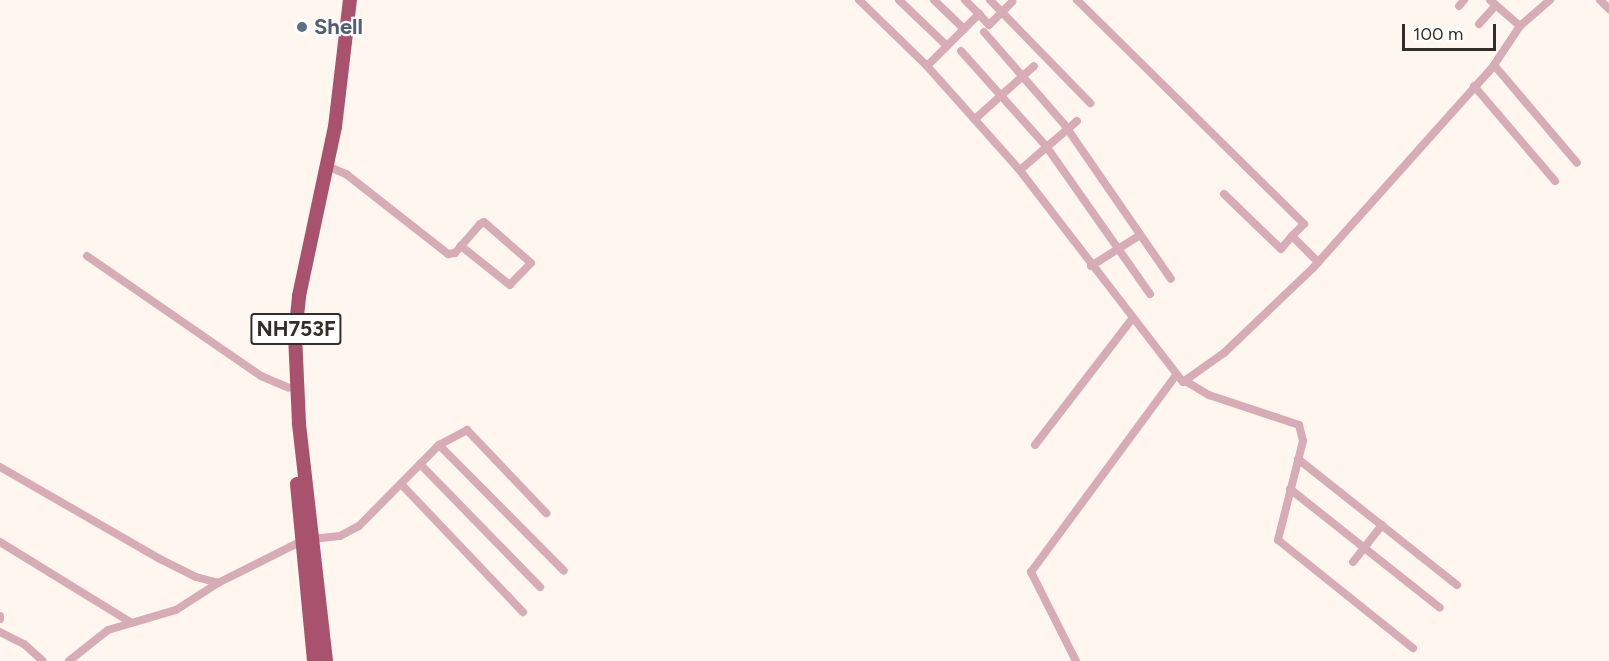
<!DOCTYPE html>
<html>
<head>
<meta charset="utf-8">
<style>
  body { margin:0 }
  #map { position:relative; width:1609px; height:661px; overflow:hidden; background:#fff7ef; font-family:Figtree,sans-serif }
  div>[style] { position:absolute }
  .street>* { height:8px; margin:-4px; padding:0 4px; transform-origin:4px; border-radius:4px; background:#d8acb7 }
  .highway>* { height:14px; margin:-7px; padding:0 7px; transform-origin:7px; border-radius:7px; background:#a9526e }
  .dots>* { width:16px; height:16px; translate:-50% -50%; box-sizing:border-box; border:3px solid #fff; border-radius:50% }
  span { translate:-50% -50%; white-space:nowrap; text-align:center; line-height:1.15; -webkit-text-stroke:4.5px #fff; paint-order:stroke }
  .shield-label span { padding:2px 4px; background:#fff; border:2px solid; border-radius:4px; -webkit-text-stroke-width:0 }
  .shield-label { font-size:21px; color:#322e2a; font-weight:700 }
  .service-label { font-size:22px; color:#4e5e75; font-weight:700 }
  .left { translate:0 -50%; text-align:left }
  .scale { position:absolute; left:1402px; top:24px; width:94px; height:27px; box-sizing:border-box; border:3px solid #322e2a; border-top:0; padding-left:8px; font-size:18px; line-height:21px; white-space:nowrap; color:#322e2a; -webkit-text-stroke:4px #fff; paint-order:stroke }
</style>
</head>
<body>
<div id="map">
  <div class="street">
    <div style="left:859px;top:0;width:95px;rotate:44.1deg"></div>
    <div style="left:927px;top:66px;width:137px;rotate:48.3deg"></div>
    <div style="left:1018px;top:168px;width:270px;rotate:52.4deg"></div>
    <div style="left:1183px;top:382px;width:50px;rotate:-35.3deg"></div>
    <div style="left:1224px;top:353px;width:123px;rotate:-43.7deg"></div>
    <div style="left:1313px;top:268px;width:268px;rotate:-48.2deg"></div>
    <div style="left:1492px;top:68px;width:50px;rotate:-56.3deg"></div>
    <div style="left:1520px;top:26px;width:40px;rotate:-41deg"></div>
    <div style="left:899px;top:0;width:66px;rotate:43.8deg"></div>
    <div style="left:934px;top:0;width:42px;rotate:44deg"></div>
    <div style="left:990px;top:0;width:144px;rotate:45.8deg"></div>
    <div style="left:1077px;top:0;width:319px;rotate:44.6deg"></div>
    <div style="left:1304px;top:224px;width:17px;rotate:135deg"></div>
    <div style="left:1292px;top:236px;width:37px;rotate:45deg"></div>
    <div style="left:1490px;top:0;width:40px;rotate:41deg"></div>
    <div style="left:1600px;top:0;width:13px;rotate:45deg"></div>
    <div style="left:1459px;top:6px;width:8px;rotate:-50deg"></div>
    <div style="left:979px;top:14px;width:15px;rotate:48deg"></div>
    <div style="left:989px;top:25px;width:33px;rotate:-45deg"></div>
    <div style="left:1479px;top:24px;width:25px;rotate:-48deg"></div>
    <div style="left:984px;top:32px;width:122px;rotate:49deg"></div>
    <div style="left:1064px;top:124px;width:188px;rotate:55.4deg"></div>
    <div style="left:961px;top:51px;width:127px;rotate:48.2deg"></div>
    <div style="left:1046px;top:146px;width:181px;rotate:54.9deg"></div>
    <div style="left:1494px;top:65px;width:128px;rotate:49.7deg"></div>
    <div style="left:927px;top:66px;width:74px;rotate:-45deg"></div>
    <div style="left:979px;top:14px;width:20px;rotate:-135deg"></div>
    <div style="left:1474px;top:86px;width:125px;rotate:49.5deg"></div>
    <div style="left:975px;top:119px;width:79px;rotate:-41.9deg"></div>
    <div style="left:327px;top:166px;width:21px;rotate:23deg"></div>
    <div style="left:346px;top:174px;width:130px;rotate:38.1deg"></div>
    <div style="left:448px;top:254px;width:7px;rotate:-8deg"></div>
    <div style="left:455px;top:253px;width:38px;rotate:-49deg"></div>
    <div style="left:480px;top:224px;width:4px;rotate:-27deg"></div>
    <div style="left:484px;top:222px;width:62px;rotate:41.1deg"></div>
    <div style="left:531px;top:263px;width:30px;rotate:134deg"></div>
    <div style="left:510px;top:285px;width:63px;rotate:-141.5deg"></div>
    <div style="left:1020px;top:170px;width:75px;rotate:-40.7deg"></div>
    <div style="left:1224px;top:194px;width:79px;rotate:44deg"></div>
    <div style="left:1281px;top:249px;width:17px;rotate:-50deg"></div>
    <div style="left:87px;top:256px;width:211px;rotate:34.6deg"></div>
    <div style="left:261px;top:376px;width:30px;rotate:23deg"></div>
    <div style="left:1091px;top:266px;width:58px;rotate:-32.3deg"></div>
    <div style="left:1187px;top:382px;width:26px;rotate:31deg"></div>
    <div style="left:1209px;top:395px;width:95px;rotate:18.4deg"></div>
    <div style="left:1299px;top:425px;width:16px;rotate:76deg"></div>
    <div style="left:1303px;top:441px;width:102px;rotate:104.2deg"></div>
    <div style="left:1278px;top:540px;width:173px;rotate:38.7deg"></div>
    <div style="left:439px;top:445px;width:177px;rotate:45.2deg"></div>
    <div style="left:1035px;top:445px;width:159px;rotate:-52.4deg"></div>
    <div style="left:1298px;top:459px;width:203px;rotate:38.4deg"></div>
    <div style="left:420px;top:464px;width:172px;rotate:45.7deg"></div>
    <div style="left:0;top:467px;width:185px;rotate:29.9deg"></div>
    <div style="left:160px;top:559px;width:40px;rotate:26.6deg"></div>
    <div style="left:196px;top:577px;width:23px;rotate:15deg"></div>
    <div style="left:401px;top:484px;width:177px;rotate:46.4deg"></div>
    <div style="left:1290px;top:489px;width:191px;rotate:38.4deg"></div>
    <div style="left:312px;top:539px;width:28px;rotate:-6deg"></div>
    <div style="left:340px;top:536px;width:21px;rotate:-28deg"></div>
    <div style="left:359px;top:526px;width:114px;rotate:-45.4deg"></div>
    <div style="left:439px;top:445px;width:32px;rotate:-28deg"></div>
    <div style="left:467px;top:430px;width:115px;rotate:46.4deg"></div>
    <div style="left:0;top:542px;width:153px;rotate:31.6deg"></div>
    <div style="left:1353px;top:562px;width:47px;rotate:-51.9deg"></div>
    <div style="left:0;top:616px;width:3px;rotate:90deg"></div>
    <div style="left:0;top:632px;width:27px;rotate:27deg"></div>
    <div style="left:24px;top:644px;width:25px;rotate:42deg"></div>
    <div style="left:69px;top:661px;width:50px;rotate:-38.5deg"></div>
    <div style="left:108px;top:630px;width:71px;rotate:-16.4deg"></div>
    <div style="left:176px;top:610px;width:50px;rotate:-32.7deg"></div>
    <div style="left:218px;top:583px;width:94px;rotate:-26.6deg"></div>
    <div style="left:1076px;top:661px;width:100px;rotate:-116.8deg"></div>
    <div style="left:1031px;top:572px;width:242px;rotate:-53.6deg"></div>
  </div>
  <div class="highway">
    <div style="left:297px;top:484px;width:178px;rotate:84.5deg"></div>
    <div style="left:326px;top:661px;width:240px;rotate:-96.5deg"></div>
    <div style="left:299px;top:423px;width:88px;rotate:-92.6deg"></div>
    <div style="left:295px;top:335px;width:39px;rotate:-84deg"></div>
    <div style="left:299px;top:296px;width:173px;rotate:-78deg"></div>
    <div style="left:335px;top:127px;width:128px;rotate:-83.3deg"></div>
  </div>
  <div class="dots">
    <div style="left:302px;top:27px;background:#5c6f8a"></div>
  </div>
  <div class="shield-label">
    <span style="left:296px;top:329px">NH753F</span>
  </div>
  <div class="service-label">
    <span class="left" style="left:314px;top:27px">Shell</span>
  </div>
  <div class="scale">100 m</div>
</div>
</body>
</html>
